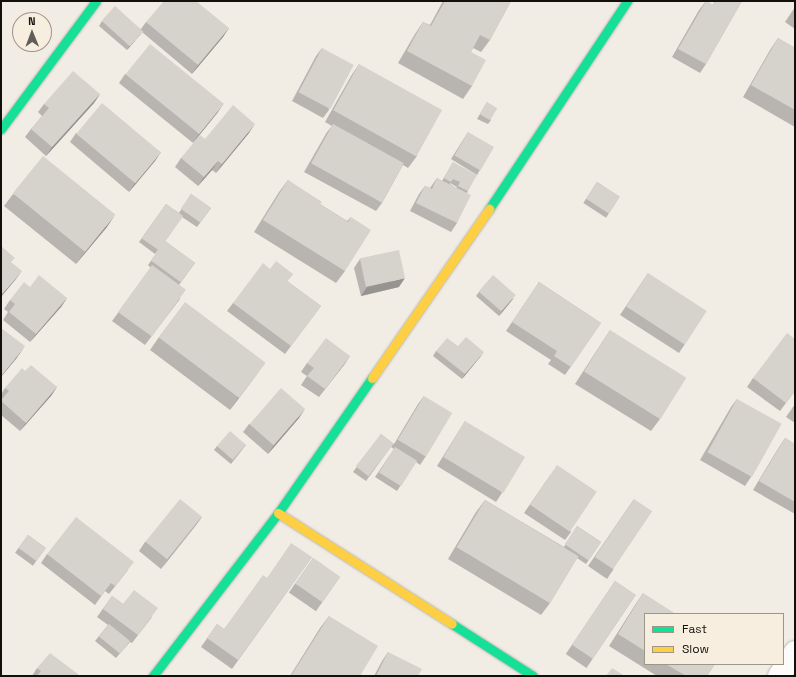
<!DOCTYPE html>
<html>
<head>
<meta charset="utf-8">
<style>
  body { margin:0 }
  #map { position:relative; width:796px; height:677px; overflow:hidden; background:#f1ede5; font-family:"Space Grotesk",sans-serif }
  div>[style] { position:absolute }
  .roads { filter:drop-shadow(0 0 1px #bcb8b2) drop-shadow(0 0 1px #bcb8b2) }
  .street>* { height:22px; margin:-11px; padding:0 11px; transform-origin:11px; border-radius:11px; background:#fdfcfb }
  .fast>* { height:9px; margin:-4.5px; padding:0 4.5px; transform-origin:4.5px; border-radius:4.5px; background:#16e098 }
  .slow>* { height:9px; margin:-4.5px; padding:0 4.5px; transform-origin:4.5px; border-radius:4.5px; background:#ffcf43 }
  .wall>* { inset:0; background:#b8b5b0; transform-origin:0 0 }
  .shaded-wall>* { inset:0; background:#969490 }
  .building>* { inset:0; background:#d6d3cd; transform-origin:0 0 }
  span { translate:-50% -50%; white-space:nowrap; text-align:center; line-height:1.15; -webkit-text-stroke:3.5px #f7eedf; paint-order:stroke }
  .frame { position:absolute; inset:0; border:2px solid #13100b; pointer-events:none }
  .legend { position:absolute; left:644px; top:613px; width:140px; height:52px; box-sizing:border-box; background:#f7eedf; border:1px solid #9c958a; margin:0; padding:5px 7px; list-style:none; font-size:12px; color:#13100b }
  .legend li { display:flex; align-items:center; gap:8px; height:20px }
  .legend b { width:20px; border:1px solid #9c958a }
  .north { position:absolute; left:12px; top:12px; width:40px; height:40px; box-sizing:border-box; background:#f7eedf; border:1px solid #9c958a; border-radius:50%; rotate:359deg; font-size:11px; font-weight:700; line-height:16px; text-align:center; color:#13100b }
  .north::after { content:''; display:block; margin:auto; width:14px; height:18px; background:#615d57; clip-path:polygon(50% 0,100% 100%,50% 72%,0 100%) }
</style>
</head>
<body>
<div id="map">
  <div class="roads">
    <div class="street">
      <div style="left:779px;top:676px;width:29px;rotate:-56deg"></div>
    </div>
    <div class="fast">
      <div style="left:1px;top:129px;width:159px;rotate:-53.4deg"></div>
      <div style="left:489px;top:209px;width:250px;rotate:-56.4deg"></div>
      <div style="left:452px;top:624px;width:96px;rotate:32.7deg"></div>
      <div style="left:153px;top:676px;width:205px;rotate:-52.5deg"></div>
      <div style="left:278px;top:513px;width:165px;rotate:-55.2deg"></div>
    </div>
    <div class="slow">
      <div style="left:372px;top:378px;width:206px;rotate:-55.3deg"></div>
      <div style="left:278px;top:513px;width:206px;rotate:32.5deg"></div>
    </div>
  </div>
  <div class="wall">
    <div style="clip-path:polygon(443px 1px,511px 1px,490px 40px,481px 52px,473px 48px,471px 52px,472px 86px,463px 99px,398px 63px,415px 34px,423px 22px,430px 25px)"></div>
    <div style="clip-path:polygon(706px 1px,713px 5px,715px 1px,742px 1px,706px 64px,700px 73px,672px 57px,699px 10px)"></div>
    <div style="clip-path:polygon(795px 7px,795px 29px,785px 22px)"></div>
    <div style="clip-path:polygon(102px 21px,141px 29px,146px 22px,229px 28px,223px 37px,192px 74px,142px 32px,127px 50px,99px 26px)"></div>
    <div style="clip-path:polygon(778px 38px,795px 48px,795px 127px,743px 97px,770px 50px)"></div>
    <div style="clip-path:polygon(322px 48px,329px 110px,323px 118px,292px 101px,316px 56px)"></div>
    <div style="clip-path:polygon(359px 64px,417px 156px,408px 168px,403px 165px,382px 203px,376px 211px,304px 172px,327px 132px,332px 126px,325px 122px,351px 76px)"></div>
    <div style="clip-path:polygon(125px 74px,218px 112px,193px 143px,119px 83px)"></div>
    <div style="clip-path:polygon(100px 94px,94px 103px,46px 156px,25px 137px,31px 129px,42px 116px,38px 112px,44px 104px)"></div>
    <div style="clip-path:polygon(487px 102px,491px 120px,488px 124px,477px 119px)"></div>
    <div style="clip-path:polygon(468px 132px,480px 170px,477px 175px,451px 159px)"></div>
    <div style="clip-path:polygon(76px 133px,161px 152px,155px 161px,129px 192px,70px 142px)"></div>
    <div style="clip-path:polygon(249px 133px,216px 173px,212px 170px,198px 186px,175px 167px,181px 158px,205px 139px)"></div>
    <div style="clip-path:polygon(evenodd,453px 162px,468px 191px,467px 193px,457px 223px,451px 232px,410px 211px,419px 194px,425px 186px,430px 188px,437px 178px,442px 181px,453px 162px,450px 183px,457px 187px,456px 188px,450px 184px,450px 183px)"></div>
    <div style="clip-path:polygon(288px 180px,320px 204px,347px 221px,351px 217px,345px 271px,336px 283px,254px 232px,279px 192px)"></div>
    <div style="left:597px;top:182px;width:27px;height:25px;rotate:33deg"></div>
    <div style="clip-path:polygon(13px 194px,107px 227px,76px 264px,4px 206px)"></div>
    <div style="clip-path:polygon(191px 194px,211px 208px,197px 227px,182px 217px,155px 254px,139px 242px,166px 204px,179px 213px)"></div>
    <div style="clip-path:polygon(165px 241px,195px 263px,179px 285px,180px 299px,145px 345px,112px 321px,151px 268px,148px 265px)"></div>
    <div style="clip-path:polygon(360px 259px,399px 287px,361px 296px,354px 268px)"></div>
    <div style="clip-path:polygon(270px 269px,293px 274px,287px 281px,321px 306px,285px 354px,227px 311px,233px 303px)"></div>
    <div style="clip-path:polygon(648px 273px,685px 344px,679px 353px,620px 315px)"></div>
    <div style="clip-path:polygon(539px 282px,601px 323px,565px 375px,548px 364px,551px 360px,506px 331px)"></div>
    <div style="clip-path:polygon(30px 287px,67px 298px,61px 307px,30px 342px,3px 320px,8px 312px,4px 309px,10px 300px)"></div>
    <div style="clip-path:polygon(479px 292px,513px 299px,499px 316px,476px 296px)"></div>
    <div style="clip-path:polygon(610px 330px,660px 419px,651px 431px,575px 384px)"></div>
    <div style="clip-path:polygon(159px 337px,257px 374px,230px 410px,150px 350px)"></div>
    <div style="clip-path:polygon(458px 346px,481px 356px,462px 379px,433px 356px,436px 351px)"></div>
    <div style="clip-path:polygon(350px 356px,319px 397px,301px 385px,307px 376px,301px 372px,307px 363px)"></div>
    <div style="clip-path:polygon(25px 371px,57px 387px,51px 396px,20px 431px,1px 415px,1px 400px,2px 399px,1px 398px,1px 394px,5px 388px)"></div>
    <div style="clip-path:polygon(753px 378px,795px 391px,780px 411px,747px 387px)"></div>
    <div style="clip-path:polygon(424px 396px,426px 456px,420px 465px,416px 462px,397px 491px,375px 477px,394px 449px,391px 447px,393px 444px,366px 481px,353px 472px,381px 434px,394px 444px,418px 404px)"></div>
    <div style="clip-path:polygon(737px 399px,751px 477px,745px 486px,700px 460px,731px 407px)"></div>
    <div style="clip-path:polygon(795px 404px,795px 423px,786px 417px)"></div>
    <div style="clip-path:polygon(299px 418px,268px 454px,243px 432px,249px 424px)"></div>
    <div style="clip-path:polygon(465px 421px,502px 493px,496px 502px,437px 466px)"></div>
    <div style="clip-path:polygon(785px 438px,795px 444px,795px 514px,753px 490px,779px 447px)"></div>
    <div style="clip-path:polygon(246px 445px,231px 464px,214px 450px,217px 446px)"></div>
    <div style="clip-path:polygon(551px 474px,571px 532px,565px 540px,524px 513px)"></div>
    <div style="clip-path:polygon(634px 499px,613px 570px,607px 579px,588px 566px)"></div>
    <div style="clip-path:polygon(485px 500px,564px 547px,577px 526px,601px 542px,586px 564px,577px 558px,550px 603px,541px 615px,448px 559px,476px 512px)"></div>
    <div style="clip-path:polygon(202px 517px,196px 525px,161px 569px,139px 551px,145px 542px)"></div>
    <div style="left:28px;top:535px;width:22px;height:22px;rotate:36deg"></div>
    <div style="clip-path:polygon(47px 554px,128px 570px,109px 594px,105px 591px,95px 605px,41px 563px)"></div>
    <div style="clip-path:polygon(312px 557px,232px 669px,201px 647px,217px 624px,224px 629px,267px 578px)"></div>
    <div style="left:313px;top:558px;width:33px;height:42px;rotate:35deg"></div>
    <div style="left:615px;top:581px;width:25px;height:88px;rotate:34deg"></div>
    <div style="clip-path:polygon(643px 593px,645px 614px,645px 664px,715px 664px,707px 676px,657px 676px,609px 646px,635px 605px)"></div>
    <div style="clip-path:polygon(112px 596px,123px 604px,152px 617px,132px 643px,130px 642px,116px 658px,95px 641px,108px 625px,97px 617px)"></div>
    <div style="clip-path:polygon(329px 616px,360px 676px,290px 676px,320px 628px)"></div>
    <div style="clip-path:polygon(388px 652px,418px 676px,374px 676px,382px 661px)"></div>
    <div style="clip-path:polygon(37px 668px,77px 676px,32px 676px)"></div>
  </div>
  <div class="shaded-wall">
    <div style="clip-path:polygon(229px 28px,223px 37px,192px 74px,198px 65px)"></div>
    <div style="clip-path:polygon(143px 31px,140px 35px,127px 50px,130px 45px)"></div>
    <div style="clip-path:polygon(100px 94px,94px 103px,46px 156px,52px 147px)"></div>
    <div style="clip-path:polygon(224px 103px,218px 112px,193px 143px,199px 134px)"></div>
    <div style="clip-path:polygon(255px 124px,249px 133px,216px 173px,222px 164px)"></div>
    <div style="clip-path:polygon(161px 152px,155px 161px,129px 192px,135px 183px)"></div>
    <div style="clip-path:polygon(218px 161px,212px 170px,198px 186px,204px 177px)"></div>
    <div style="clip-path:polygon(115px 215px,107px 227px,76px 264px,85px 252px)"></div>
    <div style="clip-path:polygon(22px 271px,16px 279px,1px 297px,1px 295px)"></div>
    <div style="clip-path:polygon(405px 278px,399px 287px,361px 296px,367px 287px)"></div>
    <div style="clip-path:polygon(516px 295px,513px 299px,499px 316px,502px 311px)"></div>
    <div style="clip-path:polygon(67px 298px,61px 307px,30px 342px,36px 334px)"></div>
    <div style="clip-path:polygon(25px 346px,16px 359px,1px 377px,1px 376px)"></div>
    <div style="clip-path:polygon(484px 352px,481px 356px,462px 379px,465px 374px)"></div>
    <div style="clip-path:polygon(350px 356px,344px 365px,319px 397px,325px 389px)"></div>
    <div style="clip-path:polygon(266px 362px,230px 410px,239px 397px)"></div>
    <div style="clip-path:polygon(57px 387px,51px 396px,20px 431px,26px 423px)"></div>
    <div style="clip-path:polygon(305px 409px,299px 418px,268px 454px,274px 445px)"></div>
    <div style="clip-path:polygon(202px 517px,196px 525px,161px 569px,167px 561px)"></div>
  </div>
  <div class="building">
    <div style="clip-path:polygon(164px 1px,196px 1px,229px 28px,198px 65px,146px 22px)"></div>
    <div style="clip-path:polygon(445px 1px,511px 1px,490px 40px,480px 35px,471px 52px,486px 60px,472px 86px,407px 51px,423px 22px,431px 26px)"></div>
    <div style="clip-path:polygon(706px 1px,713px 5px,716px 1px,742px 1px,706px 64px,678px 49px)"></div>
    <div style="left:115px;top:6px;width:38px;height:20px;rotate:42deg"></div>
    <div style="clip-path:polygon(778px 38px,795px 48px,795px 110px,751px 85px)"></div>
    <div style="left:150px;top:44px;width:95px;height:39px;rotate:39deg"></div>
    <div style="left:322px;top:48px;width:36px;height:50px;rotate:28deg"></div>
    <div style="left:359px;top:64px;width:95px;height:53px;rotate:29deg"></div>
    <div style="clip-path:polygon(73px 71px,100px 94px,52px 147px,31px 129px,49px 108px,44px 104px)"></div>
    <div style="left:487px;top:102px;width:12px;height:14px;rotate:31deg"></div>
    <div style="left:102px;top:103px;width:77px;height:40px;rotate:40deg"></div>
    <div style="clip-path:polygon(233px 105px,255px 124px,222px 164px,218px 161px,204px 177px,181px 158px,200px 135px,205px 139px)"></div>
    <div style="left:333px;top:124px;width:81px;height:45px;rotate:29deg"></div>
    <div style="left:468px;top:132px;width:30px;height:27px;rotate:30deg"></div>
    <div style="left:43px;top:156px;width:93px;height:48px;rotate:39deg"></div>
    <div style="clip-path:polygon(453px 162px,477px 175px,468px 191px,458px 186px,460px 182px,453px 179px,451px 182px,444px 178px)"></div>
    <div style="clip-path:polygon(437px 178px,471px 195px,457px 223px,416px 203px,425px 186px,432px 189px)"></div>
    <div style="clip-path:polygon(288px 180px,322px 202px,320px 204px,348px 222px,351px 217px,371px 230px,345px 271px,263px 220px)"></div>
    <div style="left:597px;top:182px;width:27px;height:20px;rotate:33deg"></div>
    <div style="left:191px;top:194px;width:24px;height:18px;rotate:35deg"></div>
    <div style="left:166px;top:204px;width:21px;height:42px;rotate:35deg"></div>
    <div style="left:165px;top:241px;width:37px;height:24px;rotate:36deg"></div>
    <div style="clip-path:polygon(1px 246px,15px 258px,11px 262px,22px 271px,1px 295px)"></div>
    <div style="left:399px;top:250px;width:29px;height:40px;rotate:78deg"></div>
    <div style="clip-path:polygon(276px 261px,293px 274px,287px 281px,321px 306px,291px 346px,233px 303px,263px 263px,270px 269px)"></div>
    <div style="left:152px;top:265px;width:42px;height:58px;rotate:36deg"></div>
    <div style="left:648px;top:273px;width:70px;height:40px;rotate:33deg"></div>
    <div style="clip-path:polygon(39px 275px,67px 298px,36px 334px,9px 312px,15px 304px,10px 300px,24px 282px,30px 287px)"></div>
    <div style="left:493px;top:275px;width:30px;height:22px;rotate:41deg"></div>
    <div style="clip-path:polygon(539px 282px,601px 323px,571px 367px,554px 356px,557px 351px,512px 322px)"></div>
    <div style="left:185px;top:302px;width:101px;height:44px;rotate:37deg"></div>
    <div style="clip-path:polygon(1px 328px,25px 346px,1px 376px)"></div>
    <div style="left:610px;top:330px;width:90px;height:49px;rotate:32deg"></div>
    <div style="clip-path:polygon(787px 333px,795px 339px,795px 391px,786px 403px,753px 378px)"></div>
    <div style="clip-path:polygon(466px 337px,484px 352px,465px 374px,436px 351px,447px 338px,458px 346px)"></div>
    <div style="clip-path:polygon(326px 338px,350px 356px,325px 389px,307px 376px,314px 368px,307px 363px)"></div>
    <div style="clip-path:polygon(31px 365px,57px 387px,26px 423px,1px 401px,1px 400px,9px 391px,5px 388px,22px 368px,25px 371px)"></div>
    <div style="left:281px;top:388px;width:32px;height:48px;rotate:41deg"></div>
    <div style="left:424px;top:396px;width:33px;height:51px;rotate:31deg"></div>
    <div style="left:737px;top:399px;width:51px;height:61px;rotate:29deg"></div>
    <div style="left:465px;top:421px;width:70px;height:42px;rotate:31deg"></div>
    <div style="left:230px;top:431px;width:21px;height:20px;rotate:41deg"></div>
    <div style="left:381px;top:434px;width:16px;height:41px;rotate:38deg"></div>
    <div style="clip-path:polygon(785px 438px,795px 444px,795px 502px,759px 481px)"></div>
    <div style="left:395px;top:447px;width:26px;height:30px;rotate:32deg"></div>
    <div style="left:557px;top:465px;width:48px;height:48px;rotate:34deg"></div>
    <div style="left:180px;top:499px;width:28px;height:55px;rotate:39deg"></div>
    <div style="left:634px;top:499px;width:22px;height:70px;rotate:34deg"></div>
    <div style="left:485px;top:500px;width:109px;height:55px;rotate:31deg"></div>
    <div style="clip-path:polygon(76px 517px,134px 562px,115px 586px,111px 583px,101px 596px,47px 554px)"></div>
    <div style="left:577px;top:526px;width:29px;height:22px;rotate:34deg"></div>
    <div style="left:28px;top:535px;width:22px;height:16px;rotate:36deg"></div>
    <div style="clip-path:polygon(291px 543px,312px 557px,238px 660px,207px 638px,217px 624px,224px 629px,263px 575px,267px 578px)"></div>
    <div style="left:313px;top:558px;width:33px;height:31px;rotate:35deg"></div>
    <div style="left:615px;top:581px;width:25px;height:77px;rotate:34deg"></div>
    <div style="clip-path:polygon(134px 590px,158px 608px,138px 635px,103px 609px,112px 596px,123px 604px)"></div>
    <div style="clip-path:polygon(643px 593px,676px 614px,645px 614px,645px 651px,618px 634px)"></div>
    <div style="clip-path:polygon(329px 616px,378px 646px,360px 676px,291px 676px)"></div>
    <div style="left:109px;top:624px;width:27px;height:16px;rotate:39deg"></div>
    <div style="clip-path:polygon(388px 652px,422px 669px,418px 676px,376px 676px)"></div>
    <div style="clip-path:polygon(50px 653px,78px 674px,77px 676px,37px 676px,41px 671px,37px 668px)"></div>
    <div style="clip-path:polygon(666px 664px,715px 664px,707px 676px,686px 676px)"></div>
    <div style="clip-path:polygon(612px 668px,625px 676px,606px 676px)"></div>
  </div>
  <div class="frame"></div>
  <ul class="legend">
  <li><b style="height:5px;background:#16e098"></b>Fast</li>
  <li><b style="height:5px;background:#ffcf43"></b>Slow</li>
  </ul>
  <div class="north">N</div>
</div>
</body>
</html>
